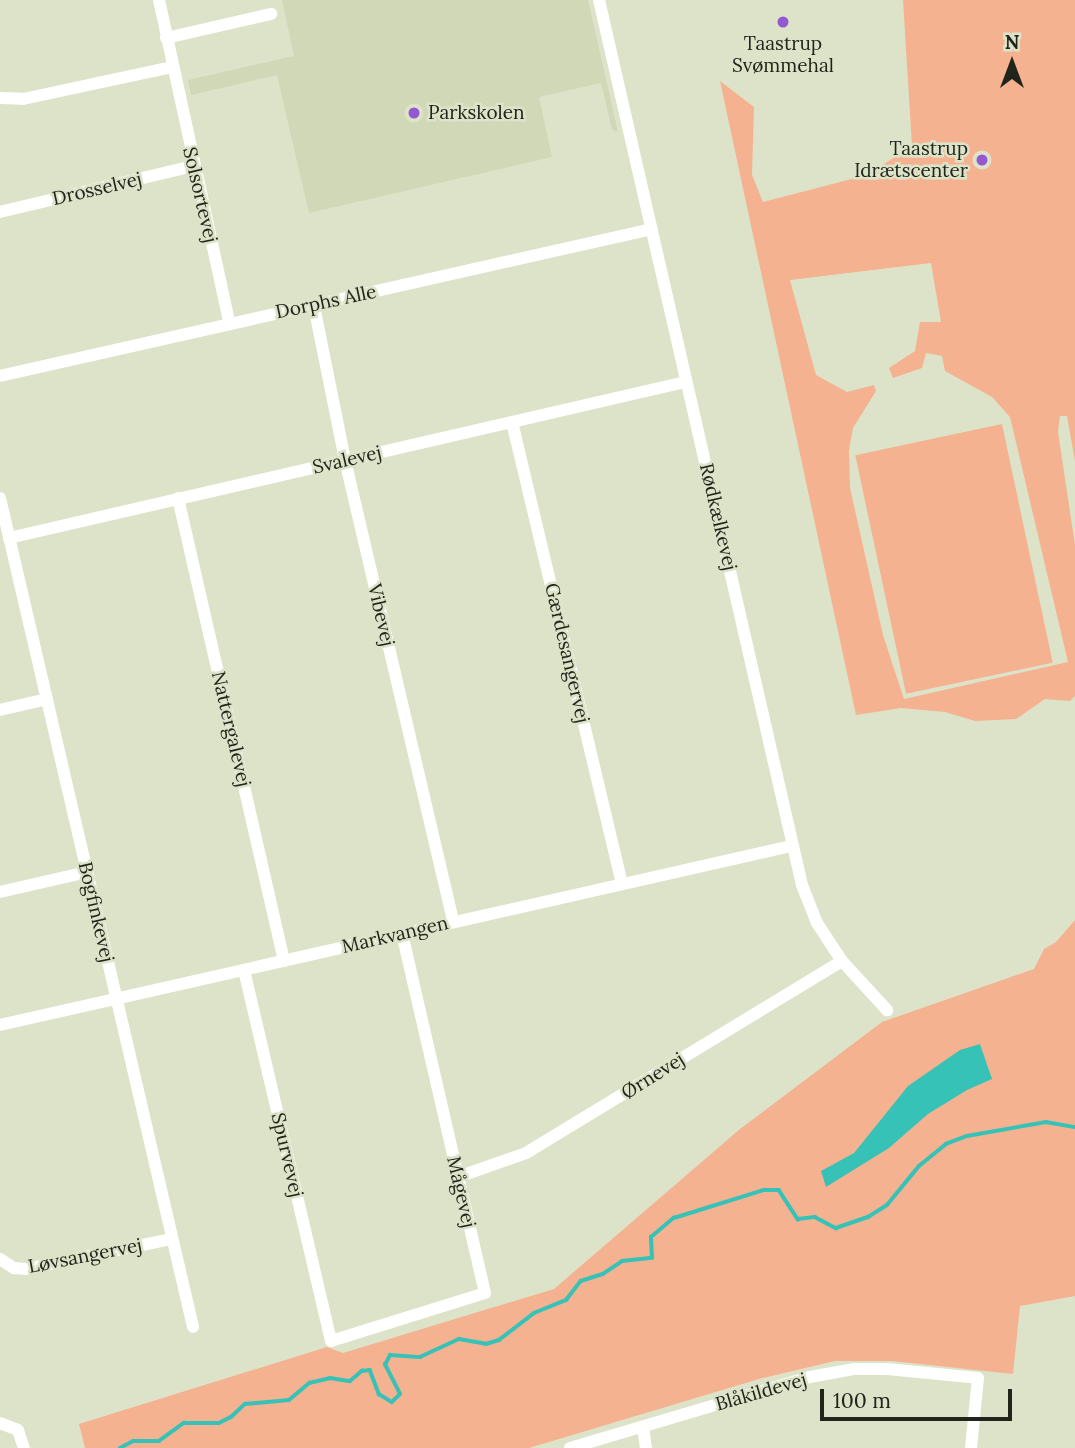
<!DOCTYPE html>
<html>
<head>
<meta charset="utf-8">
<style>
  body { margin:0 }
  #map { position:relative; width:1075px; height:1448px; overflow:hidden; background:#dde3c9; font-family:Lora,serif }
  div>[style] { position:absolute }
  .built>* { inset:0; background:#d0d8b7 }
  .green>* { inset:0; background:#f5b290; transform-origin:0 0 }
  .water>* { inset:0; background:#37c2b7 }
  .stream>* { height:3.5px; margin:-1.75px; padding:0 1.75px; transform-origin:1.75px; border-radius:1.75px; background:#37c2b7 }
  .street>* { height:12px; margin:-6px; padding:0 6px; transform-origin:6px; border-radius:6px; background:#fff }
  .dots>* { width:19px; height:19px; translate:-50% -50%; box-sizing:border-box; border:4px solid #dde3c9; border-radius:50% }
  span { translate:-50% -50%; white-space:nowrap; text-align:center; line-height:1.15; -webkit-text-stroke:5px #dde3c9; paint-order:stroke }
  .poi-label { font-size:19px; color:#21241a }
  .left { translate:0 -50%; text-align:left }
  .right { translate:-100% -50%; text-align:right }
  .street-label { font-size:19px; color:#21241a }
  .north { position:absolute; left:977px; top:28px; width:70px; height:70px; -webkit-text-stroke:5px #dde3c9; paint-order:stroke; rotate:0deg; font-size:19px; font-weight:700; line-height:28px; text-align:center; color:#21241a }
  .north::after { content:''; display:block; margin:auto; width:24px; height:32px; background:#21241a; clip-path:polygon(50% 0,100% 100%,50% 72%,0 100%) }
  .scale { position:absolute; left:820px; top:1389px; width:192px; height:32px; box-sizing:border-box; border:4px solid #21241a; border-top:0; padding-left:9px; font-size:21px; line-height:24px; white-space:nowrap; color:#21241a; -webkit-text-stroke:5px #dde3c9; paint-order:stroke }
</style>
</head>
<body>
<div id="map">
  <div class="built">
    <div style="clip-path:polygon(282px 0,588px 0,618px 132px,612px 129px,601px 83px,539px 97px,552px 157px,309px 213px,277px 75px,191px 95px,188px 80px,294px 56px)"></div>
  </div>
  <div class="green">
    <div style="clip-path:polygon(evenodd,903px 0,1075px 0,1075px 461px,1067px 416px,1060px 416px,1058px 432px,1075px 545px,1075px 696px,1070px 701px,1045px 699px,1016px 719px,975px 721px,945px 712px,901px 708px,856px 715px,720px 81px,754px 107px,752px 175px,763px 202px,867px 175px,912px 146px,903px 0,931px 263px,941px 322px,920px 322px,915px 351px,889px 368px,893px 378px,922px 368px,926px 353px,942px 356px,945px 371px,992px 397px,1010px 417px,1068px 662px,904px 699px,883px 635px,850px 488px,849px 450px,853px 428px,876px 391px,874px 385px,847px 392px,816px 375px,790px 280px,931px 263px)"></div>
    <div style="left:1002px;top:424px;width:244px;height:150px;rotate:78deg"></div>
    <div style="clip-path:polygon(1075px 920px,1075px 1296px,1020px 1306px,1013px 1374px,892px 1361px,835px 1361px,759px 1379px,529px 1448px,85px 1448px,79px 1424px,327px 1347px,343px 1353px,554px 1289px,740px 1129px,882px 1022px,1034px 969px,1044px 949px,1056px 942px)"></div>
  </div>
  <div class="water">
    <div style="clip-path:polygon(980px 1044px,992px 1079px,967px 1090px,928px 1114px,889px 1148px,826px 1187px,821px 1171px,854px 1153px,908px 1086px,960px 1050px)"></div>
  </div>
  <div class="stream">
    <div style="left:120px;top:1448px;width:15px;rotate:-28deg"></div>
    <div style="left:133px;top:1441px;width:26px"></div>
    <div style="left:159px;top:1441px;width:31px;rotate:-36deg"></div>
    <div style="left:184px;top:1423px;width:35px"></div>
    <div style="left:219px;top:1423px;width:13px;rotate:-27deg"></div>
    <div style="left:231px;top:1417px;width:19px;rotate:-43deg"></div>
    <div style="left:245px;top:1404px;width:44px;rotate:-5.2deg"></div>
    <div style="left:289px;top:1400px;width:26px;rotate:-40deg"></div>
    <div style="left:309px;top:1383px;width:22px;rotate:-13deg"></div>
    <div style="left:330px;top:1378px;width:20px;rotate:9deg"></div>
    <div style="left:350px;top:1381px;width:16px;rotate:-40deg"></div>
    <div style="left:362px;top:1371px;width:8px;rotate:-7deg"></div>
    <div style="left:370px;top:1370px;width:26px;rotate:69deg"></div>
    <div style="left:379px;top:1394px;width:15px;rotate:32deg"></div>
    <div style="left:392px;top:1402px;width:11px;rotate:-45deg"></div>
    <div style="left:400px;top:1394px;width:33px;rotate:-117deg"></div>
    <div style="left:385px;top:1365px;width:11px;rotate:-63deg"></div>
    <div style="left:390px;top:1355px;width:30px;rotate:4deg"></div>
    <div style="left:420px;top:1357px;width:43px;rotate:-24.8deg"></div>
    <div style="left:459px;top:1339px;width:27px;rotate:10deg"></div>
    <div style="left:486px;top:1344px;width:14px;rotate:-17deg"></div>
    <div style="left:499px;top:1340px;width:44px;rotate:-37.6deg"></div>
    <div style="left:534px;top:1313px;width:35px;rotate:-22deg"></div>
    <div style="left:566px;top:1300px;width:24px;rotate:-52deg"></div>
    <div style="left:581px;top:1281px;width:23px;rotate:-18deg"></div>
    <div style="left:603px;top:1274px;width:23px;rotate:-34deg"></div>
    <div style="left:622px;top:1261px;width:30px;rotate:-6deg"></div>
    <div style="left:652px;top:1258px;width:21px;rotate:-93deg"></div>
    <div style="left:651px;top:1237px;width:30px;rotate:-40deg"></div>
    <div style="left:674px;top:1218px;width:94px;rotate:-17.3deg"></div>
    <div style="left:764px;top:1190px;width:15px"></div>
    <div style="left:779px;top:1190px;width:35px;rotate:57deg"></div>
    <div style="left:798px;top:1219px;width:17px;rotate:-7deg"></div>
    <div style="left:815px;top:1217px;width:24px;rotate:28deg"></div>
    <div style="left:836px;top:1228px;width:34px;rotate:-19deg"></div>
    <div style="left:868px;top:1217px;width:22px;rotate:-32deg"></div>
    <div style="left:887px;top:1205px;width:50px;rotate:-50.6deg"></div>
    <div style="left:919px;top:1166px;width:35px;rotate:-39deg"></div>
    <div style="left:946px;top:1144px;width:22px;rotate:-21deg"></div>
    <div style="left:967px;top:1136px;width:80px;rotate:-10deg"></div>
    <div style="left:1046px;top:1122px;width:29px;rotate:10deg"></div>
  </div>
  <div class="street">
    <div style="left:159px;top:0;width:330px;rotate:77.7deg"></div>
    <div style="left:599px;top:0;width:908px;rotate:77.08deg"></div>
    <div style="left:802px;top:885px;width:41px;rotate:68.5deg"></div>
    <div style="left:817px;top:923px;width:45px;rotate:56.7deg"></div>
    <div style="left:842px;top:961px;width:67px;rotate:47.4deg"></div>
    <div style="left:166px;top:38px;width:108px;rotate:-12.9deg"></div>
    <div style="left:0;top:98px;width:23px;rotate:2deg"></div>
    <div style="left:23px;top:99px;width:152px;rotate:-12.1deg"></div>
    <div style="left:0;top:212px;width:198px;rotate:-13.4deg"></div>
    <div style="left:314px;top:306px;width:157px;rotate:78.6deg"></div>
    <div style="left:345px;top:460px;width:474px;rotate:76.8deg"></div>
    <div style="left:0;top:376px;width:668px;rotate:-12.71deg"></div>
    <div style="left:512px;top:422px;width:475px;rotate:76.6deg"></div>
    <div style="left:0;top:498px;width:851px;rotate:76.89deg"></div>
    <div style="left:178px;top:498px;width:475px;rotate:77.1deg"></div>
    <div style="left:9px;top:538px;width:694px;rotate:-12.99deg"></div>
    <div style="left:0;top:710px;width:48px;rotate:-13.2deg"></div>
    <div style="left:0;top:892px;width:89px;rotate:-12.9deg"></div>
    <div style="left:244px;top:970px;width:381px;rotate:76.8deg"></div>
    <div style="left:331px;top:1341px;width:161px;rotate:-17.3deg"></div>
    <div style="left:485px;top:1293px;width:368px;rotate:-103deg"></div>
    <div style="left:0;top:1025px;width:811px;rotate:-12.75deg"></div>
    <div style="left:458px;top:1177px;width:72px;rotate:-19.4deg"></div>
    <div style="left:526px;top:1153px;width:370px;rotate:-31.3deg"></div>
    <div style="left:0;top:1259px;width:17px;rotate:33deg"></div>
    <div style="left:14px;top:1268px;width:13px;rotate:4deg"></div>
    <div style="left:27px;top:1269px;width:148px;rotate:-11.7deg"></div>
    <div style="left:0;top:1423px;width:19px;rotate:21deg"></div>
    <div style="left:18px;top:1430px;width:19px;rotate:72deg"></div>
    <div style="left:643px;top:1427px;width:21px;rotate:82deg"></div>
    <div style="left:570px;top:1448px;width:250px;rotate:-16.5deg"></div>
    <div style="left:810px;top:1377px;width:45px;rotate:-10.3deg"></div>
    <div style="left:854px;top:1369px;width:33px"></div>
    <div style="left:887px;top:1369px;width:91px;rotate:5.6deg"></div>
    <div style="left:978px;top:1378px;width:70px;rotate:95.7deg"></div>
  </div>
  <div class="dots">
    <div style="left:783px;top:22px;background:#9459d0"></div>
    <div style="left:414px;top:113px;background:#9459d0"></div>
    <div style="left:982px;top:160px;background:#9459d0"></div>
  </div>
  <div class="poi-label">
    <span style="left:783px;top:55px">Taastrup<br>Svømmehal</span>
    <span class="left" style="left:428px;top:113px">Parkskolen</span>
    <span class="right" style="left:968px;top:160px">Taastrup<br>Idrætscenter</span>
  </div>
  <div class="street-label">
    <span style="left:97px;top:189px;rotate:-13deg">Drosselvej</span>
    <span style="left:200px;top:195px;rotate:77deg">Solsortevej</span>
    <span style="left:326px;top:302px;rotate:-12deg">Dorphs Alle</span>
    <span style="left:347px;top:460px;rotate:-13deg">Svalevej</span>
    <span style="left:718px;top:517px;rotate:77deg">Rødkælkevej</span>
    <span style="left:381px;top:615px;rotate:77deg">Vibevej</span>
    <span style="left:567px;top:653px;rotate:77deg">Gærdesangervej</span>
    <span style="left:231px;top:729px;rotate:77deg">Nattergalevej</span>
    <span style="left:96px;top:912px;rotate:77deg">Bogfinkevej</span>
    <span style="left:395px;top:935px;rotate:-13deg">Markvangen</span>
    <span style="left:653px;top:1076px;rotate:-32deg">Ørnevej</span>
    <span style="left:287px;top:1155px;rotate:77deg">Spurvevej</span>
    <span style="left:461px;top:1192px;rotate:77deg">Mågevej</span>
    <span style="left:85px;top:1256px;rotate:-11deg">Løvsangervej</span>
    <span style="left:761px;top:1392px;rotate:-16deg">Blåkildevej</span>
  </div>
  <div class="north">N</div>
  <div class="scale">100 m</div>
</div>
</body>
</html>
